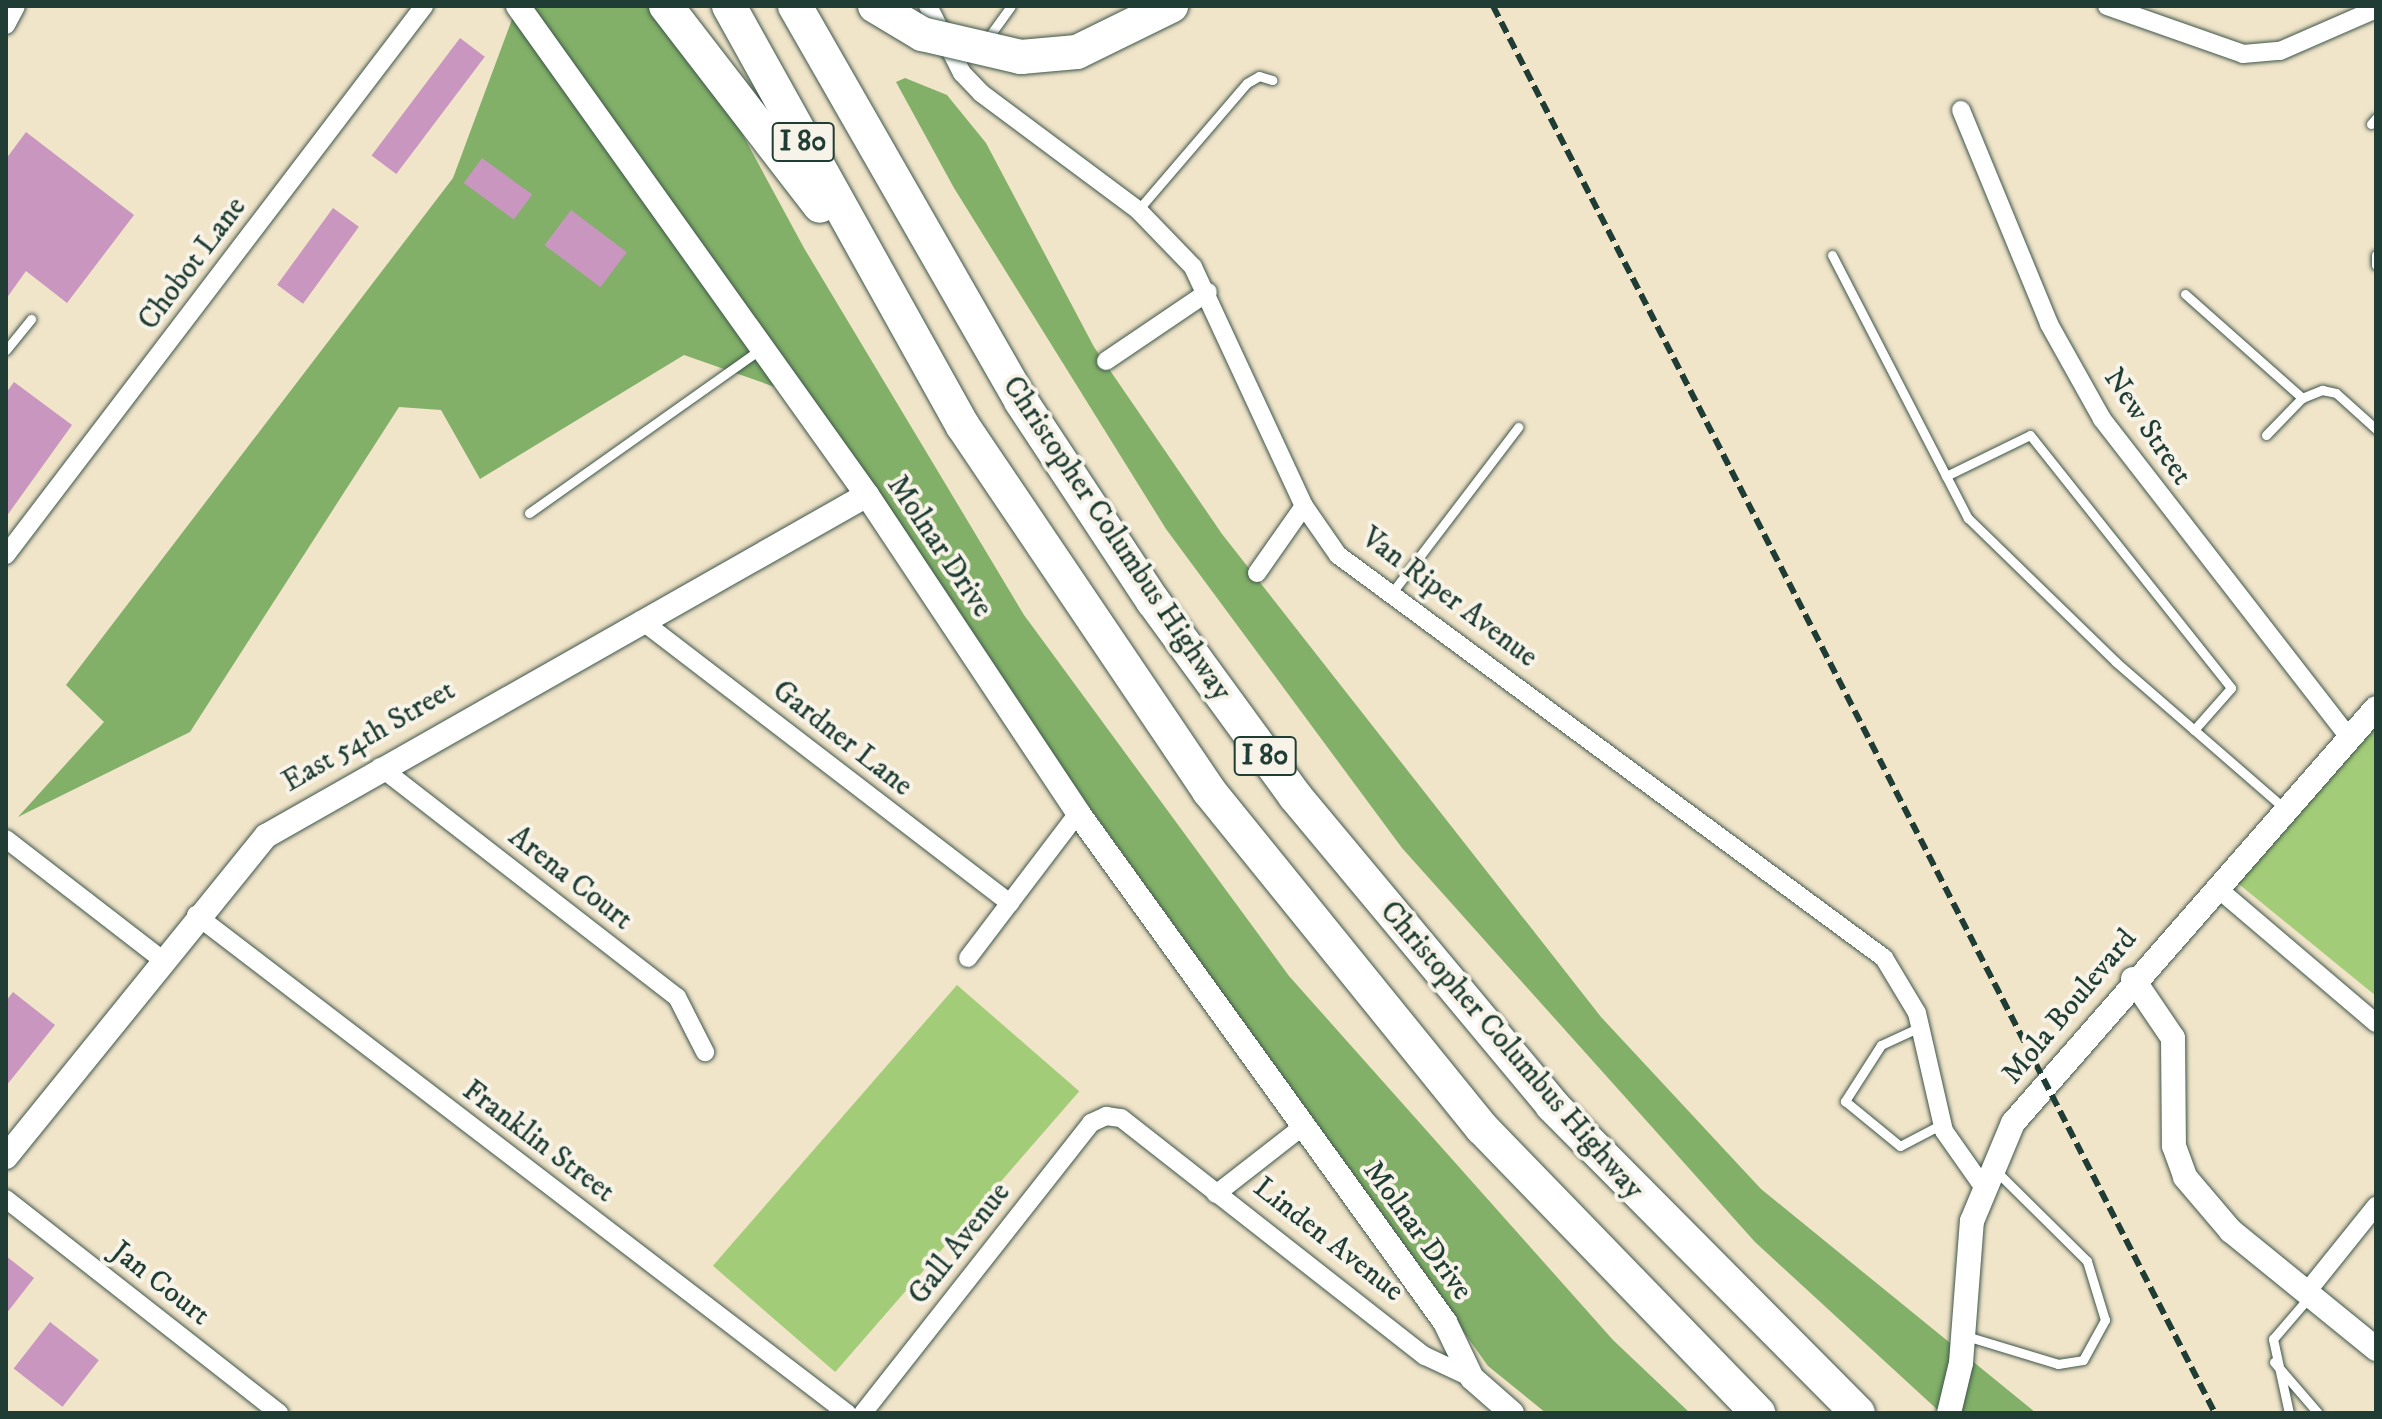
<!DOCTYPE html>
<html>
<head>
<meta charset="utf-8">
<style>
  body { margin:0 }
  #map { position:relative; width:2382px; height:1419px; overflow:hidden; background:#f0e4c9; font-family:"IM FELL DW Pica",serif }
  div>[style] { position:absolute }
  .green>* { inset:0; background:#a3cc78; transform-origin:0 0 }
  .forest>* { inset:0; background:#82b068 }
  .building>* { inset:0; background:#c896bf; transform-origin:0 0 }
  .roads { filter:drop-shadow(0 0 2px #3e564a) drop-shadow(0 0 2px #3e564a) }
  .service>* { height:9px; margin:-4.5px; padding:0 4.5px; transform-origin:4.5px; border-radius:4.5px; background:#fff }
  .minor>* { height:18px; margin:-9px; padding:0 9px; transform-origin:9px; border-radius:9px; background:#fff }
  .tertiary>* { height:24px; margin:-12px; padding:0 12px; transform-origin:12px; border-radius:12px; background:#fff }
  .motorway>* { height:34px; margin:-17px; padding:0 17px; transform-origin:17px; border-radius:17px; background:#fff }
  .rail>* { height:6px; margin-top:-3px; transform-origin:0; background:repeating-linear-gradient(90deg,#1f3d34 0 12px,transparent 0 18px) }
  .bridges { filter:drop-shadow(0 0 2px #3e564a) drop-shadow(0 0 2px #3e564a) }
  .motorway-bridge>* { height:34px; margin:-17px; padding:0 17px; transform-origin:17px; border-radius:17px; background:#fff }
  span { translate:-50% -50%; white-space:nowrap; text-align:center; line-height:1.15; -webkit-text-stroke:8px #f7f3e8; paint-order:stroke }
  .shield-label span { padding:2px 6px; background:#f7f3e8; border:2px solid; border-radius:6px; -webkit-text-stroke-width:0 }
  .shield-label { font-size:28px; color:#1f3d34; font-weight:700 }
  .street-label { font-size:30px; color:#1f3d34 }
  .frame { position:absolute; inset:0; border:8px solid #1f3d34; pointer-events:none }
</style>
</head>
<body>
<div id="map">
  <div class="green">
    <div style="clip-path:polygon(2376px 711px,2376px 996px,2229px 876px)"></div>
    <div style="left:957px;top:985px;width:162px;height:372px;rotate:41deg"></div>
  </div>
  <div class="forest">
    <div style="clip-path:polygon(517px 6px,673px 6px,804px 248px,1024px 615px,1289px 976px,1613px 1340px,1690px 1413px,1546px 1413px,1488px 1366px,795px 394px,684px 355px,480px 479px,441px 410px,399px 407px,190px 732px,18px 817px,104px 722px,66px 685px,453px 178px)"></div>
    <div style="clip-path:polygon(905px 78px,947px 95px,986px 143px,1094px 347px,1222px 534px,1601px 1017px,1761px 1189px,2036px 1413px,1941px 1413px,1755px 1242px,1402px 848px,1166px 529px,954px 188px,896px 82px)"></div>
  </div>
  <div class="building">
    <div style="left:460px;top:38px;width:31px;height:147px;rotate:37deg"></div>
    <div style="clip-path:polygon(26px 132px,134px 215px,67px 303px,26px 271px,6px 299px,6px 159px)"></div>
    <div style="left:482px;top:158px;width:62px;height:31px;rotate:36deg"></div>
    <div style="left:333px;top:208px;width:32px;height:95px;rotate:36deg"></div>
    <div style="left:571px;top:210px;width:70px;height:44px;rotate:37deg"></div>
    <div style="clip-path:polygon(14px 382px,72px 425px,6px 517px,6px 393px)"></div>
    <div style="clip-path:polygon(13px 992px,55px 1025px,6px 1086px,6px 1001px)"></div>
    <div style="clip-path:polygon(6px 1256px,34px 1278px,6px 1314px)"></div>
    <div style="left:50px;top:1322px;width:62px;height:59px;rotate:38deg"></div>
  </div>
  <div class="roads">
    <div class="service">
      <div style="left:985px;top:42px;width:44px;rotate:-54.2deg"></div>
      <div style="left:2371px;top:124px;width:8px;rotate:-50deg"></div>
      <div style="left:1138px;top:210px;width:167px;rotate:-49.4deg"></div>
      <div style="left:1247px;top:83px;width:14px;rotate:-30deg"></div>
      <div style="left:1259px;top:76px;width:14px;rotate:17deg"></div>
      <div style="left:1832px;top:255px;width:296px;rotate:62.7deg"></div>
      <div style="left:1968px;top:518px;width:206px;rotate:44.2deg"></div>
      <div style="left:2116px;top:662px;width:224px;rotate:41deg"></div>
      <div style="left:2376px;top:255px;width:10px;rotate:90deg"></div>
      <div style="left:2185px;top:294px;width:157px;rotate:41.6deg"></div>
      <div style="left:6px;top:350px;width:40px;rotate:-51deg"></div>
      <div style="left:2266px;top:435px;width:52px;rotate:-45.8deg"></div>
      <div style="left:2302px;top:398px;width:22px;rotate:-22deg"></div>
      <div style="left:2322px;top:390px;width:14px;rotate:12deg"></div>
      <div style="left:2336px;top:393px;width:54px;rotate:42deg"></div>
      <div style="left:1946px;top:476px;width:93px;rotate:-26deg"></div>
      <div style="left:2030px;top:435px;width:323px;rotate:51.5deg"></div>
      <div style="left:2231px;top:688px;width:56px;rotate:131.4deg"></div>
      <div style="left:529px;top:513px;width:286px;rotate:-35.3deg"></div>
      <div style="left:1391px;top:594px;width:210px;rotate:-52.7deg"></div>
      <div style="left:1920px;top:1027px;width:43px;rotate:155.2deg"></div>
      <div style="left:1881px;top:1045px;width:67px;rotate:122.7deg"></div>
      <div style="left:1845px;top:1101px;width:71px;rotate:39.3deg"></div>
      <div style="left:1900px;top:1146px;width:47px;rotate:-27.6deg"></div>
      <div style="left:1966px;top:1336px;width:96px;rotate:16.9deg"></div>
      <div style="left:2058px;top:1364px;width:25px;rotate:-9deg"></div>
      <div style="left:2083px;top:1360px;width:46px;rotate:-61.2deg"></div>
      <div style="left:2105px;top:1320px;width:62px;rotate:-107deg"></div>
      <div style="left:2087px;top:1261px;width:128px;rotate:-135.3deg"></div>
      <div style="left:2274px;top:1362px;width:67px;rotate:49.2deg"></div>
      <div style="left:2289px;top:1413px;width:76px;rotate:-102.2deg"></div>
      <div style="left:2273px;top:1339px;width:57px;rotate:-49.3deg"></div>
    </div>
    <div class="minor">
      <div style="left:928px;top:6px;width:75px;rotate:63.1deg"></div>
      <div style="left:962px;top:73px;width:28px;rotate:46deg"></div>
      <div style="left:981px;top:93px;width:196px;rotate:36.7deg"></div>
      <div style="left:1138px;top:210px;width:79px;rotate:46deg"></div>
      <div style="left:1193px;top:267px;width:264px;rotate:65.1deg"></div>
      <div style="left:1304px;top:506px;width:60px;rotate:55.2deg"></div>
      <div style="left:1338px;top:555px;width:679px;rotate:36.43deg"></div>
      <div style="left:1884px;top:958px;width:64px;rotate:59deg"></div>
      <div style="left:1917px;top:1013px;width:121px;rotate:77.1deg"></div>
      <div style="left:1944px;top:1131px;width:66px;rotate:54.9deg"></div>
      <div style="left:2107px;top:6px;width:144px;rotate:19.4deg"></div>
      <div style="left:2243px;top:54px;width:37px;rotate:-5deg"></div>
      <div style="left:2280px;top:51px;width:105px;rotate:-23.6deg"></div>
      <div style="left:6px;top:25px;width:21px;rotate:-62deg"></div>
      <div style="left:1961px;top:110px;width:231px;rotate:67.6deg"></div>
      <div style="left:2049px;top:324px;width:109px;rotate:60.8deg"></div>
      <div style="left:2102px;top:419px;width:403px;rotate:52.2deg"></div>
      <div style="left:1106px;top:361px;width:123px;rotate:-34.1deg"></div>
      <div style="left:6px;top:555px;width:690px;rotate:-52.71deg"></div>
      <div style="left:1257px;top:573px;width:82px;rotate:-55deg"></div>
      <div style="left:641px;top:620px;width:465px;rotate:37.5deg"></div>
      <div style="left:380px;top:767px;width:376px;rotate:37.8deg"></div>
      <div style="left:677px;top:997px;width:62px;rotate:63deg"></div>
      <div style="left:6px;top:839px;width:196px;rotate:37.7deg"></div>
      <div style="left:2216px;top:887px;width:210px;rotate:40.4deg"></div>
      <div style="left:196px;top:915px;width:820px;rotate:37.42deg"></div>
      <div style="left:968px;top:958px;width:182px;rotate:-52.8deg"></div>
      <div style="left:1216px;top:1194px;width:109px;rotate:-37.9deg"></div>
      <div style="left:6px;top:1199px;width:347px;rotate:38.1deg"></div>
      <div style="left:2306px;top:1293px;width:112px;rotate:-51.2deg"></div>
      <div style="left:863px;top:1413px;width:369px;rotate:-51.8deg"></div>
      <div style="left:1091px;top:1123px;width:17px;rotate:-25deg"></div>
      <div style="left:1106px;top:1116px;width:15px;rotate:8deg"></div>
      <div style="left:1121px;top:1118px;width:386px;rotate:38.1deg"></div>
      <div style="left:1425px;top:1356px;width:52px;rotate:25.1deg"></div>
    </div>
    <div class="tertiary">
      <div style="left:518px;top:6px;width:601px;rotate:54.48deg"></div>
      <div style="left:867px;top:495px;width:382px;rotate:56.4deg"></div>
      <div style="left:1078px;top:813px;width:628px;rotate:54.21deg"></div>
      <div style="left:1445px;top:1322px;width:62px;rotate:64.3deg"></div>
      <div style="left:1472px;top:1378px;width:53px;rotate:41.2deg"></div>
      <div style="left:2133px;top:979px;width:71px;rotate:55.9deg"></div>
      <div style="left:2173px;top:1038px;width:108px;rotate:89.5deg"></div>
      <div style="left:2174px;top:1146px;width:33px;rotate:70deg"></div>
      <div style="left:2185px;top:1177px;width:71px;rotate:49.6deg"></div>
      <div style="left:2231px;top:1231px;width:187px;rotate:39.1deg"></div>
      <div style="left:6px;top:1157px;width:413px;rotate:-51deg"></div>
      <div style="left:266px;top:836px;width:691px;rotate:-29.57deg"></div>
      <div style="left:1949px;top:1413px;width:51px;rotate:-76.5deg"></div>
      <div style="left:1961px;top:1363px;width:142px;rotate:-85.6deg"></div>
      <div style="left:1972px;top:1221px;width:106px;rotate:-67.3deg"></div>
      <div style="left:2013px;top:1123px;width:551px;rotate:-48.82deg"></div>
    </div>
    <div class="motorway">
      <div style="left:666px;top:6px;width:252px;rotate:52.4deg"></div>
      <div style="left:729px;top:6px;width:481px;rotate:60.9deg"></div>
      <div style="left:963px;top:426px;width:440px;rotate:56deg"></div>
      <div style="left:1209px;top:791px;width:434px;rotate:51deg"></div>
      <div style="left:1482px;top:1128px;width:397px;rotate:45.9deg"></div>
      <div style="left:795px;top:6px;width:455px;rotate:60.2deg"></div>
      <div style="left:1021px;top:401px;width:240px;rotate:56.6deg"></div>
      <div style="left:1153px;top:601px;width:241px;rotate:53.9deg"></div>
      <div style="left:1295px;top:796px;width:402px;rotate:50.2deg"></div>
      <div style="left:1552px;top:1105px;width:434px;rotate:45.2deg"></div>
    </div>
  </div>
  <div class="rail">
    <div style="left:1493px;top:6px;width:1581px;rotate:62.84deg"></div>
  </div>
  <div class="bridges">
    <div class="motorway-bridge">
      <div style="left:875px;top:6px;width:55px;rotate:30.8deg"></div>
      <div style="left:922px;top:34px;width:102px;rotate:13.1deg"></div>
      <div style="left:1021px;top:57px;width:56px;rotate:-5.1deg"></div>
      <div style="left:1077px;top:52px;width:105px;rotate:-26.1deg"></div>
    </div>
  </div>
  <div class="shield-label">
    <span style="left:803px;top:142px">I 80</span>
    <span style="left:1265px;top:756px">I 80</span>
  </div>
  <div class="street-label">
    <span style="left:193px;top:264px;rotate:-53deg">Chobot Lane</span>
    <span style="left:2147px;top:427px;rotate:56deg">New Street</span>
    <span style="left:1116px;top:539px;rotate:56deg">Christopher Columbus Highway</span>
    <span style="left:939px;top:547px;rotate:56deg">Molnar Drive</span>
    <span style="left:1449px;top:598px;rotate:37deg">Van Riper Avenue</span>
    <span style="left:369px;top:737px;rotate:-30deg">East 54th Street</span>
    <span style="left:842px;top:739px;rotate:38deg">Gardner Lane</span>
    <span style="left:570px;top:879px;rotate:38deg">Arena Court</span>
    <span style="left:2070px;top:1007px;rotate:-50deg">Mola Boulevard</span>
    <span style="left:1511px;top:1051px;rotate:49deg">Christopher Columbus Highway</span>
    <span style="left:538px;top:1142px;rotate:37deg">Franklin Street</span>
    <span style="left:1417px;top:1231px;rotate:54deg">Molnar Drive</span>
    <span style="left:1328px;top:1240px;rotate:38deg">Linden Avenue</span>
    <span style="left:960px;top:1244px;rotate:-52deg">Gall Avenue</span>
    <span style="left:160px;top:1284px;rotate:38deg">Jan Court</span>
  </div>
  <div class="frame"></div>
</div>
</body>
</html>
